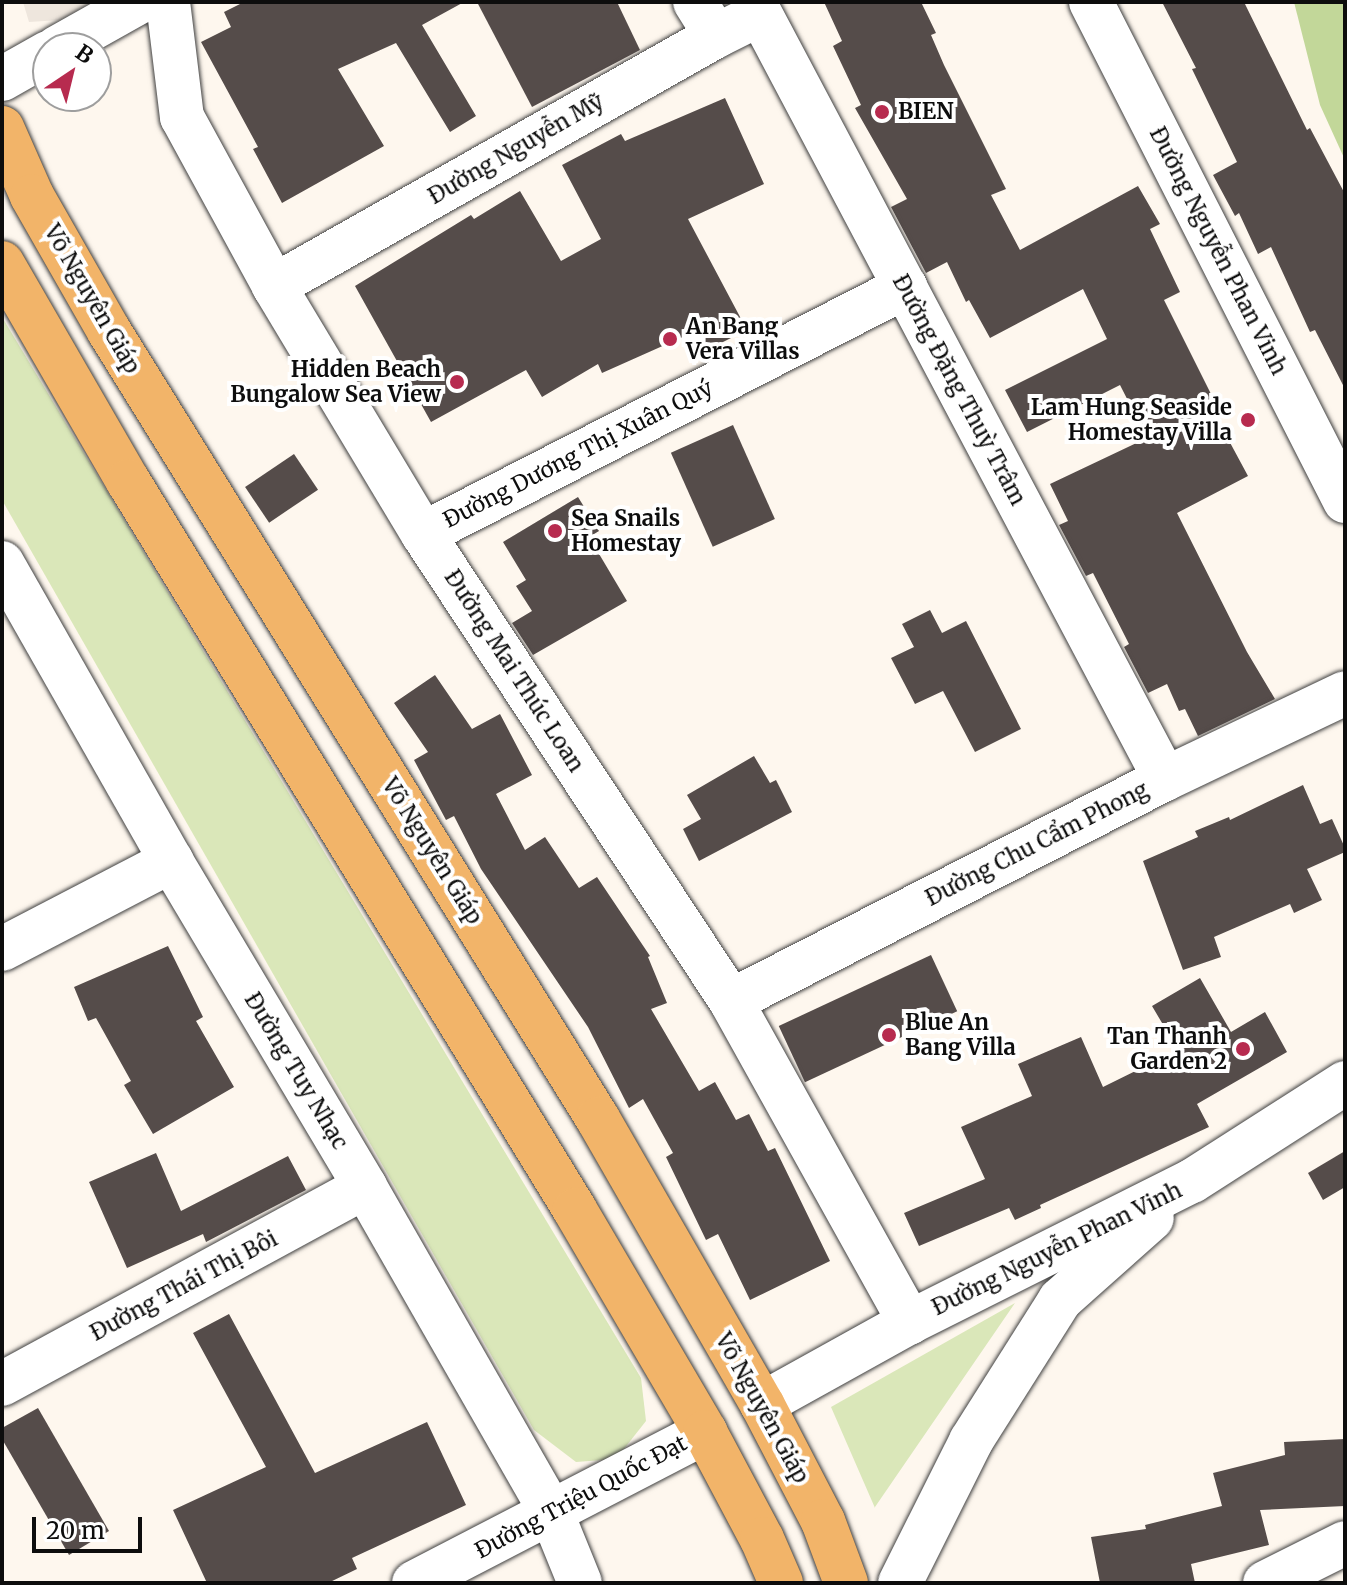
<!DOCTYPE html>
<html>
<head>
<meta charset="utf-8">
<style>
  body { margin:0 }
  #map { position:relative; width:1347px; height:1585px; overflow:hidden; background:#fef7ee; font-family:Merriweather,serif }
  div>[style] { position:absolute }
  .green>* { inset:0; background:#dae7b9 }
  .forest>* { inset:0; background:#c2d799 }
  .plaza>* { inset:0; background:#eee6dd }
  .building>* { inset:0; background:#554c4a; transform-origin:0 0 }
  .roads { filter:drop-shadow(0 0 2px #404040) drop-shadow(0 0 2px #404040) }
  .minor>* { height:44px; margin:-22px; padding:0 22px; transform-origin:22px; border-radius:22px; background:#fff }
  .major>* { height:44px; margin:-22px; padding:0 22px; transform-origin:22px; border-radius:22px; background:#f2b469 }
  .dots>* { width:22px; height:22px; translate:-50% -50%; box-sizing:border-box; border:4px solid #fff; border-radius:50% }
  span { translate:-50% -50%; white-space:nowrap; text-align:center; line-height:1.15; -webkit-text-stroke:8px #fff; paint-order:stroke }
  .poi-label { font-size:22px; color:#0d0d0d; font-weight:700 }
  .left { translate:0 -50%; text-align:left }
  .right { translate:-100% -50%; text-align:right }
  .street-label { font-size:22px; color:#0d0d0d }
  .frame { position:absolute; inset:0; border:4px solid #0d0d0d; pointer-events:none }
  .north { position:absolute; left:32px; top:32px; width:80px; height:80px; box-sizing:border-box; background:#fff; border:2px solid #9e9e9e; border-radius:50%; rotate:35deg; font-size:22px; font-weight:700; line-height:32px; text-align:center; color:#0d0d0d }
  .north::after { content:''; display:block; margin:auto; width:28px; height:36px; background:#b72b4f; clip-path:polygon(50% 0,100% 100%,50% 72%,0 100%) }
  .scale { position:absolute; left:32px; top:1517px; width:110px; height:36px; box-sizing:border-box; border:4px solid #0d0d0d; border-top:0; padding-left:10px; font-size:24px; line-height:28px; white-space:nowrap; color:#0d0d0d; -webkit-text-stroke:6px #fff; paint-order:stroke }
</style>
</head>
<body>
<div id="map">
  <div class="green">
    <div style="clip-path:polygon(2px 317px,641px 1378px,646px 1421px,616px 1459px,576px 1462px,534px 1430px,2px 500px)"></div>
    <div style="clip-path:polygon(1015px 1303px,875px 1507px,875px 1508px,831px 1407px)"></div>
  </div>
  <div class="forest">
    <div style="clip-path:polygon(1294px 2px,1345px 2px,1345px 160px,1320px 105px)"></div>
  </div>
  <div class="plaza">
    <div style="clip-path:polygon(23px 2px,93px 2px,60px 20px,29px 22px)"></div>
  </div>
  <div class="building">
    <div style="clip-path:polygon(244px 2px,464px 2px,422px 25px,476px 116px,450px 132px,396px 43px,338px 69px,384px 146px,282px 203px,253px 149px,258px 147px,201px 42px,231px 27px,224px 12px)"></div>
    <div style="clip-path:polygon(477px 2px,617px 2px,640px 50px,532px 107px)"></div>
    <div style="clip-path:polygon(824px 2px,921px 2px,936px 33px,931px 35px,944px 65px,1006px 189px,991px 195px,1020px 250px,1138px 186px,1160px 224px,1150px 229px,1180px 292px,1164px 300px,1218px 408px,1213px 411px,1248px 476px,1177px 513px,1247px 652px,1275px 699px,1198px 736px,1185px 709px,1179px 711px,1167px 684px,1148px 693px,1124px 647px,1129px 644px,1093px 573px,1086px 576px,1059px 525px,1068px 521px,1050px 484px,1147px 438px,1120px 385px,1027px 432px,1005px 390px,1107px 339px,1083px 289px,990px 338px,969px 300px,966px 302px,947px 262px,926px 273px,891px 207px,907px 199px,855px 108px,861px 105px,833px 46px,842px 41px)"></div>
    <div style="clip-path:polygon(1162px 2px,1244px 2px,1307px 130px,1310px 128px,1345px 194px,1345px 389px,1315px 330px,1310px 332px,1271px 247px,1258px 254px,1239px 213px,1235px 216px,1213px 175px,1237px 162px,1192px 69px,1196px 68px)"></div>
    <div style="clip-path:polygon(725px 98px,764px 184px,688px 219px,747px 330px,695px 356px,685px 336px,602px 373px,598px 364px,542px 397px,526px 370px,431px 422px,355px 286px,471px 215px,474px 219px,520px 191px,561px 261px,601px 239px,562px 165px,621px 134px,625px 141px)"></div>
    <div style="left:733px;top:425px;width:103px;height:68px;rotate:66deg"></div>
    <div style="left:294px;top:454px;width:43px;height:59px;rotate:56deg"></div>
    <div style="clip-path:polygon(578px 497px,599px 531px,589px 537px,627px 601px,533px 655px,512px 623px,532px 611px,516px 586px,526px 580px,503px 542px)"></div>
    <div style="clip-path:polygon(930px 610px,942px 633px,966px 621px,1021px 729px,975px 752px,943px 691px,915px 704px,891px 658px,914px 647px,902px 624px)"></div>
    <div style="clip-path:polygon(435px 675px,472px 729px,500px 714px,532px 775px,496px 794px,525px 850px,545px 837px,579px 888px,597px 877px,650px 956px,648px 957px,667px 1003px,651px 1009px,699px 1091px,715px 1082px,736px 1120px,749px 1114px,768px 1151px,775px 1148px,830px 1261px,750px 1300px,718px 1234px,706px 1240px,666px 1157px,673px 1153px,643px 1099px,629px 1108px,588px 1027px,481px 869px,454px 816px,446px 820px,414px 760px,428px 752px,394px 703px)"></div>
    <div style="clip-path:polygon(754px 756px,770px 783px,776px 780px,792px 812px,699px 861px,683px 829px,701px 819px,687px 795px)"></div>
    <div style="clip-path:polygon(1303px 785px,1320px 824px,1332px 819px,1345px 848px,1345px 852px,1307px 869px,1322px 900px,1294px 913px,1290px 904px,1214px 937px,1221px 957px,1183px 970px,1143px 861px,1198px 837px,1195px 831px,1229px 817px,1230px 820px)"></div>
    <div style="clip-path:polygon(168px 946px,203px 1017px,196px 1021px,234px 1087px,153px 1134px,124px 1085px,131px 1081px,96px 1018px,88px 1021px,74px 987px)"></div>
    <div style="left:931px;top:955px;width:62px;height:168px;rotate:65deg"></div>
    <div style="clip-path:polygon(1200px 978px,1231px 1032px,1265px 1012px,1287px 1052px,1197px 1104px,1209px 1127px,1040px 1205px,1041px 1208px,1015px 1220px,1009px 1208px,919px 1246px,904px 1213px,985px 1179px,961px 1127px,1032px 1096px,1018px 1064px,1081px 1037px,1103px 1087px,1178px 1050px,1152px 1006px)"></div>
    <div style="clip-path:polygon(1345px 1151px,1345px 1187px,1323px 1200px,1308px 1173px)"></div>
    <div style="clip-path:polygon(156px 1153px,181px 1211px,288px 1156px,306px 1190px,206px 1242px,203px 1234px,127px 1268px,89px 1182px)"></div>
    <div style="clip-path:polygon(229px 1314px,315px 1473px,427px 1422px,466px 1505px,352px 1558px,357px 1569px,328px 1583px,207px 1583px,173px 1510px,266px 1467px,193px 1333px)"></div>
    <div style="clip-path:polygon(38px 1408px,109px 1531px,69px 1555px,2px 1439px,2px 1428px)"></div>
    <div style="clip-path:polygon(1345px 1439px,1345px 1506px,1260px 1510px,1269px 1545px,1191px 1564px,1195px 1583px,1100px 1583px,1091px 1537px,1146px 1529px,1145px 1525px,1222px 1506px,1213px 1473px,1285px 1455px,1284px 1442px)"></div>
  </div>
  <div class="roads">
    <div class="minor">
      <div style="left:168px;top:2px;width:116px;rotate:83.1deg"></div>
      <div style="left:182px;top:117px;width:192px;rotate:61.4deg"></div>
      <div style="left:274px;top:286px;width:289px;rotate:59deg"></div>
      <div style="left:423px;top:534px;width:559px;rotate:56.59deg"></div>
      <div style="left:731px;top:1001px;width:368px;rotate:60.9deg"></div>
      <div style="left:695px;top:2px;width:40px;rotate:58deg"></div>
      <div style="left:754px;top:2px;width:879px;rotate:62.12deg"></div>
      <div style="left:1091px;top:2px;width:560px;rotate:63.02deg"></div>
      <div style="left:57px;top:48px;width:94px;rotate:-29.3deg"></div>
      <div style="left:2px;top:79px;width:53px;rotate:-29.5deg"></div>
      <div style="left:274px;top:286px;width:508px;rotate:-29.49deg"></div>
      <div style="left:716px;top:36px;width:49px;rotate:-26.6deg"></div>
      <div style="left:423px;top:534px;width:542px;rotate:-27.13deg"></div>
      <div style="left:2px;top:563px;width:343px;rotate:60.4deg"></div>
      <div style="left:171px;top:861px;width:379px;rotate:59.2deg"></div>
      <div style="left:365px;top:1187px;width:377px;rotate:60.2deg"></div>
      <div style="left:552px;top:1514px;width:74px;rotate:67.9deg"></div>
      <div style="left:2px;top:949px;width:191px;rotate:-27.5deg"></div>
      <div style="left:731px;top:1001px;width:487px;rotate:-27.1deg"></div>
      <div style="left:1165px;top:779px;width:199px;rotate:-25.5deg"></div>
      <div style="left:2px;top:1384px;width:413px;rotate:-28.5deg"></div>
      <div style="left:762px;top:1404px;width:169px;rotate:-29deg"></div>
      <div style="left:910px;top:1322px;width:315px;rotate:-26.6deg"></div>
      <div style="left:1192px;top:1181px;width:182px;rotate:-32.6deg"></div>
      <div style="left:414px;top:1583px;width:328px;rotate:-27.4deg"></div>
      <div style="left:900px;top:1583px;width:159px;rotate:-63.4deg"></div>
      <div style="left:971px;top:1441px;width:167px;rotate:-57.7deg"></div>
      <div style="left:1060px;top:1300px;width:123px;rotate:-41.7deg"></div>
      <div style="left:1265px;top:1583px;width:89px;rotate:-26.6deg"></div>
    </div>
    <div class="major">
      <div style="left:2px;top:128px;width:74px;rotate:66.2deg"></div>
      <div style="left:32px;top:196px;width:155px;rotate:60.3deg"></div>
      <div style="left:109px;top:331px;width:927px;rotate:58.18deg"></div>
      <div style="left:598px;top:1119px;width:329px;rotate:60.1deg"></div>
      <div style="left:762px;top:1404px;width:132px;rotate:62.5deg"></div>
      <div style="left:823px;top:1521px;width:66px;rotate:69.6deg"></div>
      <div style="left:2px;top:263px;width:252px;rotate:60deg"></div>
      <div style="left:128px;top:481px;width:855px;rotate:58.48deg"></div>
      <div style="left:575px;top:1210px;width:257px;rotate:59.6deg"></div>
      <div style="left:705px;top:1432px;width:121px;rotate:62deg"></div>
      <div style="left:762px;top:1539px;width:48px;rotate:66.6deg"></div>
    </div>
  </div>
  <div class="dots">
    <div style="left:882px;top:112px;background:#b72b4f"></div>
    <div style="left:670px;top:339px;background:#b72b4f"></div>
    <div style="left:457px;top:382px;background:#b72b4f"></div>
    <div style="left:1248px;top:420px;background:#b72b4f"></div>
    <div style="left:555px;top:531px;background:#b72b4f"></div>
    <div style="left:889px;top:1035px;background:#b72b4f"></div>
    <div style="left:1243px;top:1049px;background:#b72b4f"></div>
  </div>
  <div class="poi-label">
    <span class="left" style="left:898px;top:112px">BIEN</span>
    <span class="left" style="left:686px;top:339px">An Bang<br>Vera Villas</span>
    <span class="right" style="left:441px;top:382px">Hidden Beach<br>Bungalow Sea View</span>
    <span class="right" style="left:1232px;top:420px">Lam Hung Seaside<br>Homestay Villa</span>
    <span class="left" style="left:571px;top:531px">Sea Snails<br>Homestay</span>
    <span class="left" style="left:905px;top:1035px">Blue An<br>Bang Villa</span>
    <span class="right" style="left:1227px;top:1049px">Tan Thanh<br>Garden 2</span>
  </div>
  <div class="street-label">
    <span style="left:516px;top:149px;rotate:-30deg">Đường Nguyễn Mỹ</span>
    <span style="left:1218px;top:251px;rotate:63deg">Đường Nguyễn Phan Vinh</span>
    <span style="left:92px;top:299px;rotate:60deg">Võ Nguyên Giáp</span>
    <span style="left:959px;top:390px;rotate:62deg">Đường Đặng Thuỳ Trâm</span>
    <span style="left:578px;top:454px;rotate:-27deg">Đường Dương Thị Xuân Quý</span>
    <span style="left:514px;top:671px;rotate:57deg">Đường Mai Thúc Loan</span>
    <span style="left:1037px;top:844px;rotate:-27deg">Đường Chu Cẩm Phong</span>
    <span style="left:432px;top:851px;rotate:58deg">Võ Nguyên Giáp</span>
    <span style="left:296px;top:1071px;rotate:59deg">Đường Tuy Nhạc</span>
    <span style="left:1057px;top:1249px;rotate:-26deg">Đường Nguyễn Phan Vinh</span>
    <span style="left:184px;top:1286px;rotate:-28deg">Đường Thái Thị Bôi</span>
    <span style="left:762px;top:1408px;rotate:61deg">Võ Nguyên Giáp</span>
    <span style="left:581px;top:1497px;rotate:-28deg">Đường Triệu Quốc Đạt</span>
  </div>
  <div class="frame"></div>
  <div class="north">B</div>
  <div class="scale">20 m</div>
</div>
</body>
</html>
